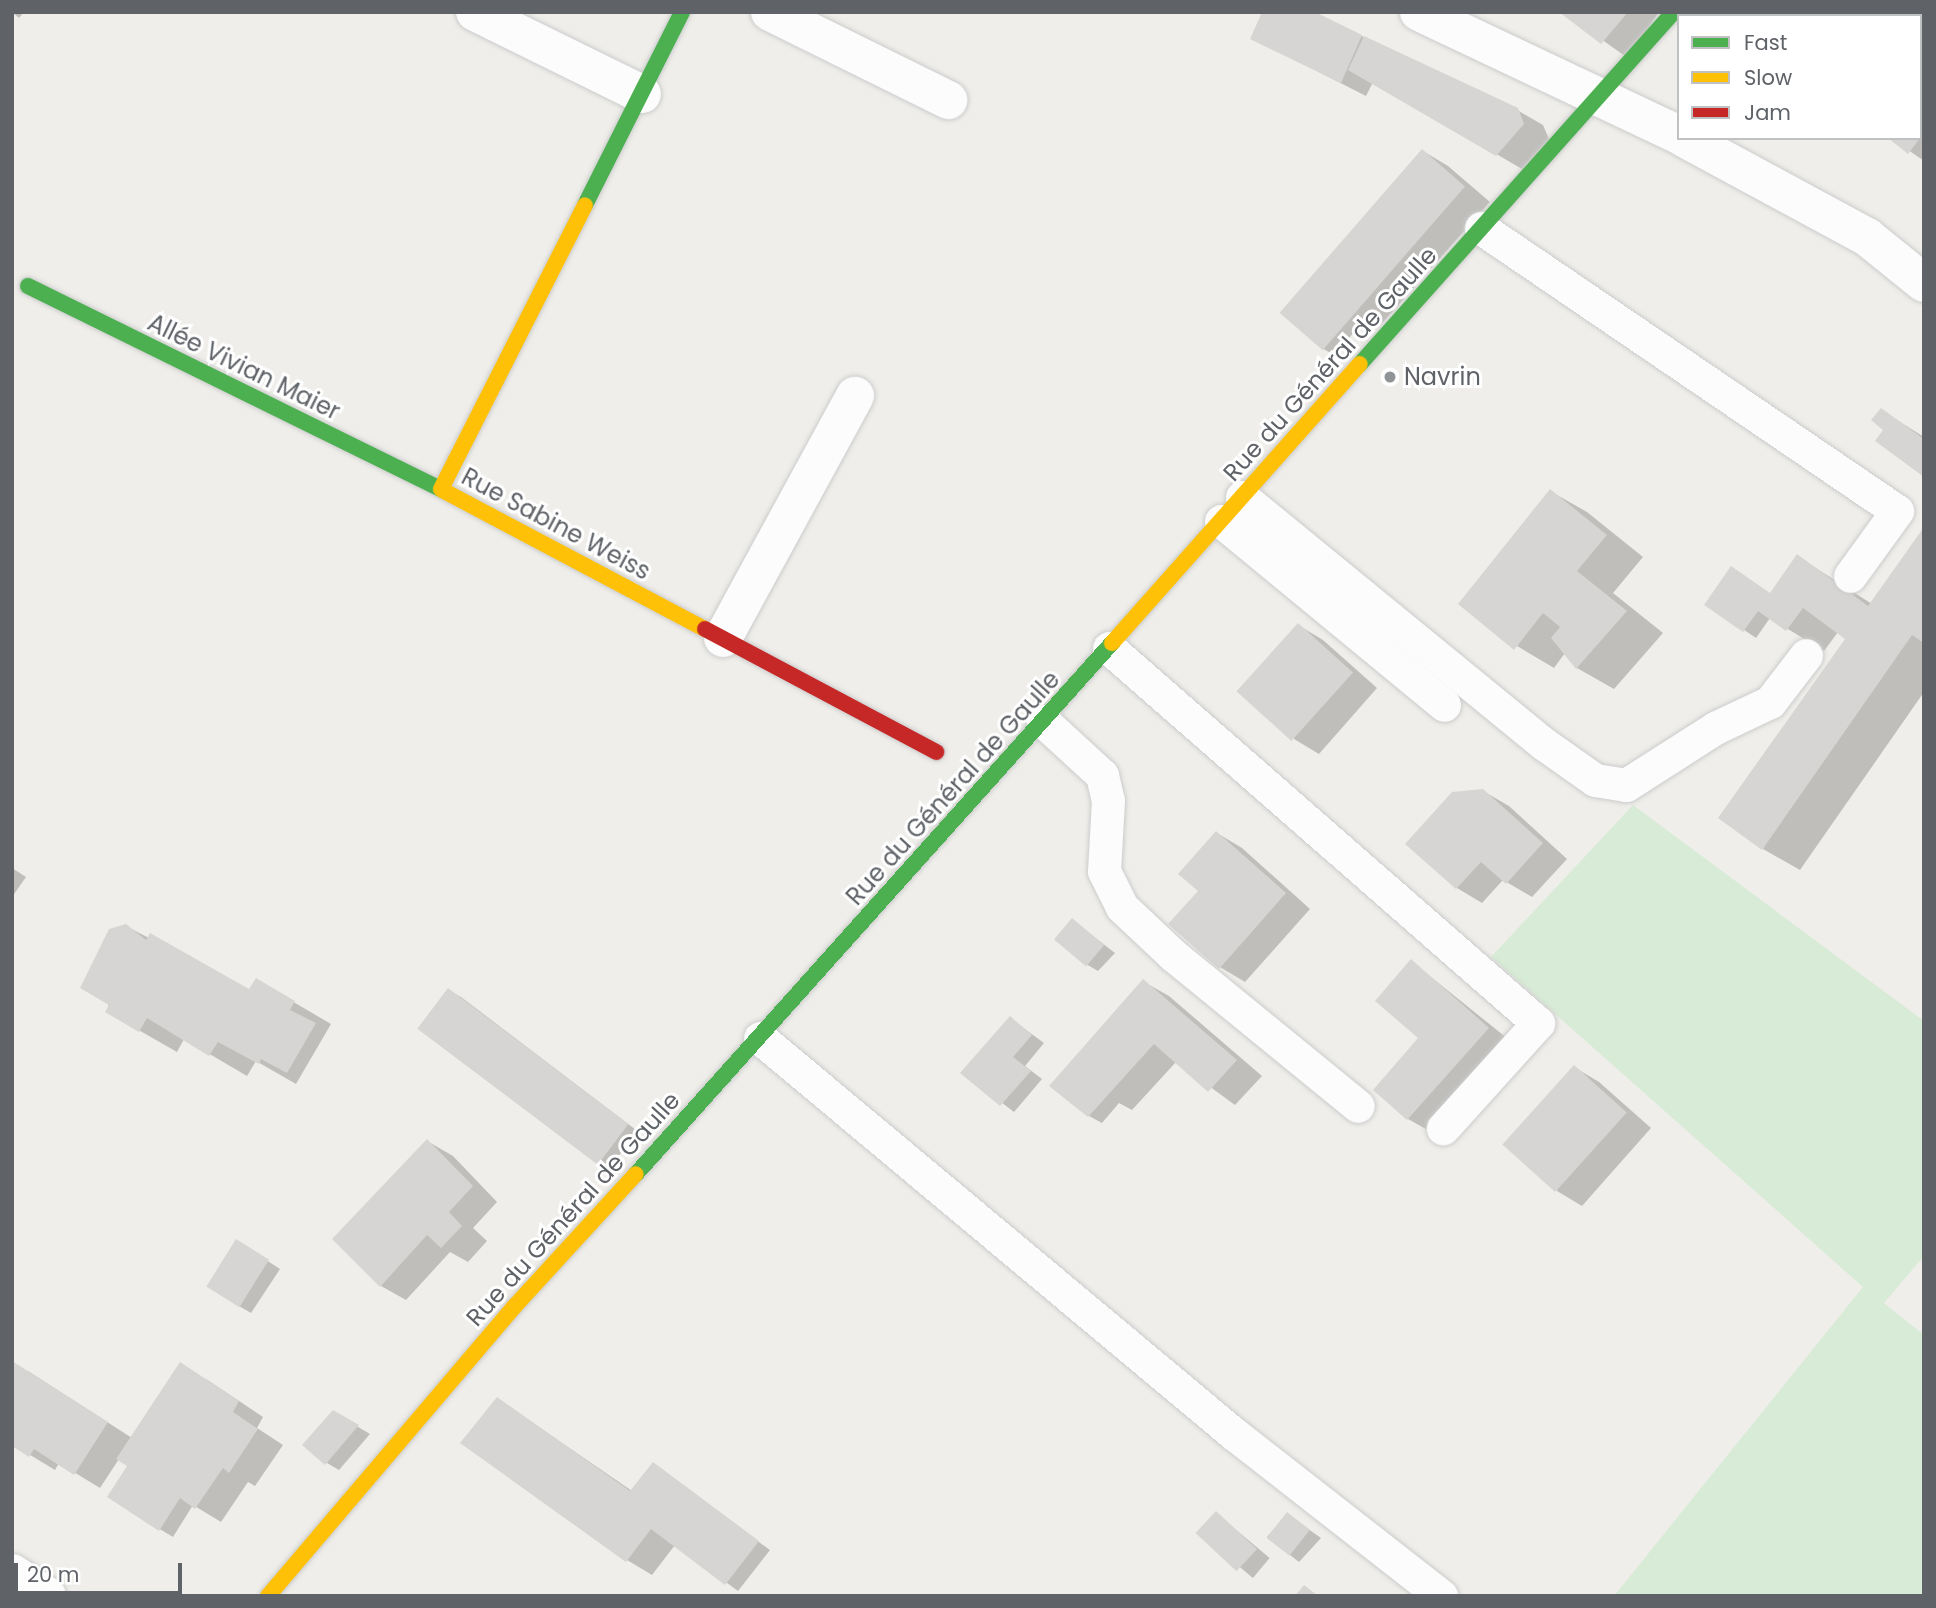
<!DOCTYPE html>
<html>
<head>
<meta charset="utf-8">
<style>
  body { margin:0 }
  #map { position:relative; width:1936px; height:1608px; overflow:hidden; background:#efeeea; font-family:Poppins,sans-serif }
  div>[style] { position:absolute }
  .green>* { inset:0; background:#d8ebd6 }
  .shadow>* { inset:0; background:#0003; transform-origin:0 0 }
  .building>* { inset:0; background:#d6d5d3; transform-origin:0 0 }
  .roads { filter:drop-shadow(0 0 2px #cbcccc) drop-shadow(0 0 2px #cbcccc) }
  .lane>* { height:33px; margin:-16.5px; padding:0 16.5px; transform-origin:16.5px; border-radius:16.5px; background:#fdfcfc }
  .street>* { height:38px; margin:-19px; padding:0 19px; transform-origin:19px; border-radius:19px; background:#fdfcfc }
  .fast>* { height:16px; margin:-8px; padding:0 8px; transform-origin:8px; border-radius:8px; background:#4caf50 }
  .slow>* { height:16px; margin:-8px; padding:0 8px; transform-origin:8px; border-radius:8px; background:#ffc107 }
  .jam>* { height:16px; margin:-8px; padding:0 8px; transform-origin:8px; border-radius:8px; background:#c62828 }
  .dots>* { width:19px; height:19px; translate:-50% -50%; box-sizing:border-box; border:4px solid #fff; border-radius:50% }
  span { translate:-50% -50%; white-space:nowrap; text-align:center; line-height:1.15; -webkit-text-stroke:6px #fff; paint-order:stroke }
  .street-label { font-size:24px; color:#5f6368 }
  .poi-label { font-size:24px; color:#5f6368 }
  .left { translate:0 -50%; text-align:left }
  .frame { position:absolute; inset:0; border:14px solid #5f6368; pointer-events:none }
  .legend { position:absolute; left:1677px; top:14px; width:245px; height:126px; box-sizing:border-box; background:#fff; border:2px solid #bfc1c3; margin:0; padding:9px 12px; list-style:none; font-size:21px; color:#5f6368 }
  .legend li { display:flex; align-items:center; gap:14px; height:35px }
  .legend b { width:35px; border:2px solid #bfc1c3 }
  .scale { position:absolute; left:14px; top:1563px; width:168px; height:32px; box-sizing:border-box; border:4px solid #5f6368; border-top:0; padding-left:9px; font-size:21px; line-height:24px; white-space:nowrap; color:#5f6368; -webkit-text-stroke:5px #fff; paint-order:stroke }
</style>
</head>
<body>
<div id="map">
  <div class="green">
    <div style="clip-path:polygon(1633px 805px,1924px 1021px,1924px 1256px,1884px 1303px,1924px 1335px,1924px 1596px,1614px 1596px,1863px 1287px,1491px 957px)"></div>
  </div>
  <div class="shadow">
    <div style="clip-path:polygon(12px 12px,24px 12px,19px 18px)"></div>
    <div style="clip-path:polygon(1311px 12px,1517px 110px,1543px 125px,1549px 139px,1522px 169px,1373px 82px,1366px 96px,1252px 38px)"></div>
    <div style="clip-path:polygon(1562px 12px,1659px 12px,1628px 58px)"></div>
    <div style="clip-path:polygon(1920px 71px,1924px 74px,1924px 161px,1891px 138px,1920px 138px)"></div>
    <div style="clip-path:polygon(1423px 151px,1448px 166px,1490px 202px,1378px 328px,1365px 320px,1334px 355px,1322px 348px)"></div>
    <div style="clip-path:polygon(1881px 410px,1924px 437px,1924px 474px,1886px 429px)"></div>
    <div style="clip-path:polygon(1550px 491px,1587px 512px,1643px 557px,1613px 593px,1663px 633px,1614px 689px,1577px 668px,1565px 653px,1554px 668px,1517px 646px)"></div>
    <div style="clip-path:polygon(1924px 530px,1924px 692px,1800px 870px,1763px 849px,1848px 638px,1838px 632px,1824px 651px,1770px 618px,1756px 638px,1706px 604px,1771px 595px,1797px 556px,1872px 604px)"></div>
    <div style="clip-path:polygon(1298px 625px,1323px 640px,1377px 688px,1319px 754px,1294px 739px)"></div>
    <div style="clip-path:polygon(1483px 791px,1509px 806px,1567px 859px,1532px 897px,1503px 880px,1482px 903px,1457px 888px,1408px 844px)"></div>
    <div style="clip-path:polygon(1217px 833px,1242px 848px,1310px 909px,1245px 982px,1220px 967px,1200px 891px)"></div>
    <div style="clip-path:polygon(12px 868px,26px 877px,12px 897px)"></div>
    <div style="clip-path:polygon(1072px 920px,1115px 953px,1098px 971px,1086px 964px)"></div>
    <div style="clip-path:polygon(126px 926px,250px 991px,256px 980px,331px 1024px,296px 1084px,256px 1061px,247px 1076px,184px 1039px,177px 1052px,107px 1012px)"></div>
    <div style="clip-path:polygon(1411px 961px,1513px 1043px,1433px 1133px,1408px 1119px,1420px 1038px)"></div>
    <div style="clip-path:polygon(1144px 982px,1169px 996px,1262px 1076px,1235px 1105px,1176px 1062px,1132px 1110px,1119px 1103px,1102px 1123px,1089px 1116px)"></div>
    <div style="clip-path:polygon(448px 990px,461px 997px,640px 1133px,608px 1167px,595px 1160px,419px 1028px)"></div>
    <div style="clip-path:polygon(1010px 1018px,1044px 1043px,1025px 1066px,1042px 1079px,1014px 1112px,963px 1073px)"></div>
    <div style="clip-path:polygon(1574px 1067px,1599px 1082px,1651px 1128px,1582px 1206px,1557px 1191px)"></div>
    <div style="clip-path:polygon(427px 1141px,453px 1156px,497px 1202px,473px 1228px,487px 1241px,468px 1262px,450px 1252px,406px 1300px,381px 1286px)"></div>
    <div style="clip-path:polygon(249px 1249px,280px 1269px,251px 1313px,239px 1306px)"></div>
    <div style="clip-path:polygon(28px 1371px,132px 1438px,206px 1379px,263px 1417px,257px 1428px,283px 1445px,255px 1486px,248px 1482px,221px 1522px,193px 1505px,173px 1537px,148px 1522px,129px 1465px,119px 1459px,100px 1488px,59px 1463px,55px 1470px,12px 1444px)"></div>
    <div style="clip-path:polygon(498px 1399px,632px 1491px,653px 1465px,770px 1550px,738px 1591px,675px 1545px,652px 1575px,627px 1560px)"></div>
    <div style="clip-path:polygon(333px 1412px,370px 1434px,339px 1470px,327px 1463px)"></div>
    <div style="left:1216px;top:1513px;width:70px;height:26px;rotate:40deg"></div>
    <div style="clip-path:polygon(1287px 1514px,1321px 1538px,1299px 1562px,1267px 1537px)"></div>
  </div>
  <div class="building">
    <div style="clip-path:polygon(1262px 12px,1315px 12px,1362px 35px,1341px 83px,1250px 39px)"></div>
    <div style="clip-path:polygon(1559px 12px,1628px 12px,1601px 44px)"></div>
    <div style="clip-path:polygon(1826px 12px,1842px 12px,1846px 16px,1823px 16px)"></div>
    <div style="clip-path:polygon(1364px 36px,1518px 108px,1524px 124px,1496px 156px,1348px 70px)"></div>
    <div style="clip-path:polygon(1920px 74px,1924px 77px,1920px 138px)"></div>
    <div style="clip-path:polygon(1888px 138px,1920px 138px,1908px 154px)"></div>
    <div style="left:1422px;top:149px;width:57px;height:217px;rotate:41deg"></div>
    <div style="clip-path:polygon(1881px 408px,1924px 439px,1924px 477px,1875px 441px,1883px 430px,1871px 420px)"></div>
    <div style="clip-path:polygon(1550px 489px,1607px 535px,1577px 571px,1627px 611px,1576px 669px,1551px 638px,1560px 627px,1543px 613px,1514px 650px,1458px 604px)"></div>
    <div style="clip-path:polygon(1924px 527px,1924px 643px,1912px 635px,1762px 850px,1718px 818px,1845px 639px,1803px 608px,1786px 631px,1758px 611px,1743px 632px,1704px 605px,1731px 566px,1770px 593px,1797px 554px,1868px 606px)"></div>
    <div style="left:1298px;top:623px;width:74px;height:92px;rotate:42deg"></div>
    <div style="clip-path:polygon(1483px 789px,1543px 843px,1506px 884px,1481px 862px,1456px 889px,1405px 844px,1452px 792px)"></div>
    <div style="clip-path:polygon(1216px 831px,1286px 893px,1219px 969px,1168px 924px,1198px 891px,1178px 874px)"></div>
    <div style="left:1072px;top:918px;width:42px;height:28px;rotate:40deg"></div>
    <div style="clip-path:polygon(126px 924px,146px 940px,150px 933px,249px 989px,256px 978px,295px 1001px,290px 1010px,316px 1023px,287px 1073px,261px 1059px,259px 1064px,218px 1042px,209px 1056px,147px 1018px,139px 1032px,105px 1012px,109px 1005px,80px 988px,109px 929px)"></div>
    <div style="clip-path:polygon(1411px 959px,1489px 1028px,1407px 1120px,1373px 1090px,1418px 1038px,1375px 1001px)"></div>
    <div style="clip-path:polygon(1143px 979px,1237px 1060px,1208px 1092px,1154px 1044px,1088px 1117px,1049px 1086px)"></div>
    <div style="left:448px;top:988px;width:226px;height:51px;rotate:37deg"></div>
    <div style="clip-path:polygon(1010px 1016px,1032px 1035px,1013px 1057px,1031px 1071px,1000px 1106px,960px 1073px)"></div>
    <div style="left:1574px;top:1065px;width:71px;height:107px;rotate:42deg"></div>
    <div style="clip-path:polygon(427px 1139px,473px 1186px,449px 1212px,462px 1226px,441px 1248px,427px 1235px,380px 1287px,332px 1239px)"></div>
    <div style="left:236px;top:1239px;width:39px;height:56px;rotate:32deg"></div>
    <div style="clip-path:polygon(12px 1361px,108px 1422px,74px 1475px,34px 1449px,29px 1457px,12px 1446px)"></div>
    <div style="clip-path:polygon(180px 1362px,239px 1401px,233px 1412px,258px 1429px,229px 1473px,223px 1468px,195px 1509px,180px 1498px,159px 1531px,107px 1497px,127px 1466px,116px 1459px)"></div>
    <div style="clip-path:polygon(497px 1397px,630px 1491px,653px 1462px,759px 1541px,725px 1585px,651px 1529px,626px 1562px,460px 1443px)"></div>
    <div style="clip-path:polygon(333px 1410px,359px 1425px,325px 1465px,302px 1445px)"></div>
    <div style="left:1216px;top:1511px;width:56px;height:30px;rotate:43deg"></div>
    <div style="left:1287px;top:1512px;width:29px;height:33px;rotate:38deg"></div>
    <div style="clip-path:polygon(1304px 1585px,1318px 1596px,1295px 1596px)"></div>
  </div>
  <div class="roads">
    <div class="lane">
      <div style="left:1481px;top:228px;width:503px;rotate:34.23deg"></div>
      <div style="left:1897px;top:511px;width:80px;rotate:125.9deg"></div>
      <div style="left:1242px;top:497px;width:390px;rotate:39.3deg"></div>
      <div style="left:1544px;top:744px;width:62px;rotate:35.2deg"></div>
      <div style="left:1595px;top:780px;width:31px;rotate:9deg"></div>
      <div style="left:1626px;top:785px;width:106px;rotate:-32.6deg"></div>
      <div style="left:1715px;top:728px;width:61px;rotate:-25.3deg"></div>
      <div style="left:1770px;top:702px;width:59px;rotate:-52.5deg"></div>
      <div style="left:1221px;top:521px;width:289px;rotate:39.5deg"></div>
      <div style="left:1109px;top:648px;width:570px;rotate:41.16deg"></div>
      <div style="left:1538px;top:1023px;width:142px;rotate:132.1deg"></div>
      <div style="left:1043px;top:721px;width:80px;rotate:42.5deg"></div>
      <div style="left:1102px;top:775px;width:26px;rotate:77deg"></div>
      <div style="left:1108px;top:800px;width:71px;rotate:93.2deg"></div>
      <div style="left:1104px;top:871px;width:40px;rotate:63.4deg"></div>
      <div style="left:1122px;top:907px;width:71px;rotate:43.3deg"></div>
      <div style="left:1174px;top:956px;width:237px;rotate:39.2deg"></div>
      <div style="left:760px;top:1038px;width:618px;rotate:39.88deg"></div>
      <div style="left:1234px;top:1434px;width:263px;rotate:38deg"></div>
    </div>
    <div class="street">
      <div style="left:475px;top:12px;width:186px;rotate:26.2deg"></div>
      <div style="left:770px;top:12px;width:199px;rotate:26.3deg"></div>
      <div style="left:1419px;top:12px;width:288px;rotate:25.3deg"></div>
      <div style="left:1684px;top:138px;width:208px;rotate:28.4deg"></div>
      <div style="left:1867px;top:237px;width:73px;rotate:38.9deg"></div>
      <div style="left:723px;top:638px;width:276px;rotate:-61.4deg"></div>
      <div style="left:12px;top:1573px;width:42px;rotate:33.3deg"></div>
    </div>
    <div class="fast">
      <div style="left:585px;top:205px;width:216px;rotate:-63.3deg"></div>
      <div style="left:28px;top:286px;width:464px;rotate:26.2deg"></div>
      <div style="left:1360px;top:364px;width:472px;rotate:-48.3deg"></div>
      <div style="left:636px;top:1174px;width:713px;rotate:-48.13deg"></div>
    </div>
    <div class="slow">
      <div style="left:441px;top:489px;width:318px;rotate:-63.1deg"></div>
      <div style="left:444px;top:491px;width:295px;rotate:27.9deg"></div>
      <div style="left:1112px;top:643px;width:373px;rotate:-48.4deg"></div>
      <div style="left:268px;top:1596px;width:380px;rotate:-49.6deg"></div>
      <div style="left:514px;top:1307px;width:180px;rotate:-47.5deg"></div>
    </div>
    <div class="jam">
      <div style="left:705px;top:629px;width:262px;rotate:28deg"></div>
    </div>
  </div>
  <div class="dots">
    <div style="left:1390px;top:377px;background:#919496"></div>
  </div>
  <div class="street-label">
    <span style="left:1330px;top:364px;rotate:-48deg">Rue du Général de Gaulle</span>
    <span style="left:244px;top:367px;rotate:26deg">Allée Vivian Maier</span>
    <span style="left:556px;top:524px;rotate:28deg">Rue Sabine Weiss</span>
    <span style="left:953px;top:788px;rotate:-48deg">Rue du Général de Gaulle</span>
    <span style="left:573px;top:1209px;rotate:-48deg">Rue du Général de Gaulle</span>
  </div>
  <div class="poi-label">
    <span class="left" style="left:1404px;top:377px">Navrin</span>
  </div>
  <div class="frame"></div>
  <ul class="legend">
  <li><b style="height:9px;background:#4caf50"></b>Fast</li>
  <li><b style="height:9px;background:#ffc107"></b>Slow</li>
  <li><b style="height:9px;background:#c62828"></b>Jam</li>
  </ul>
  <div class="scale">20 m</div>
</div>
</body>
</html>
